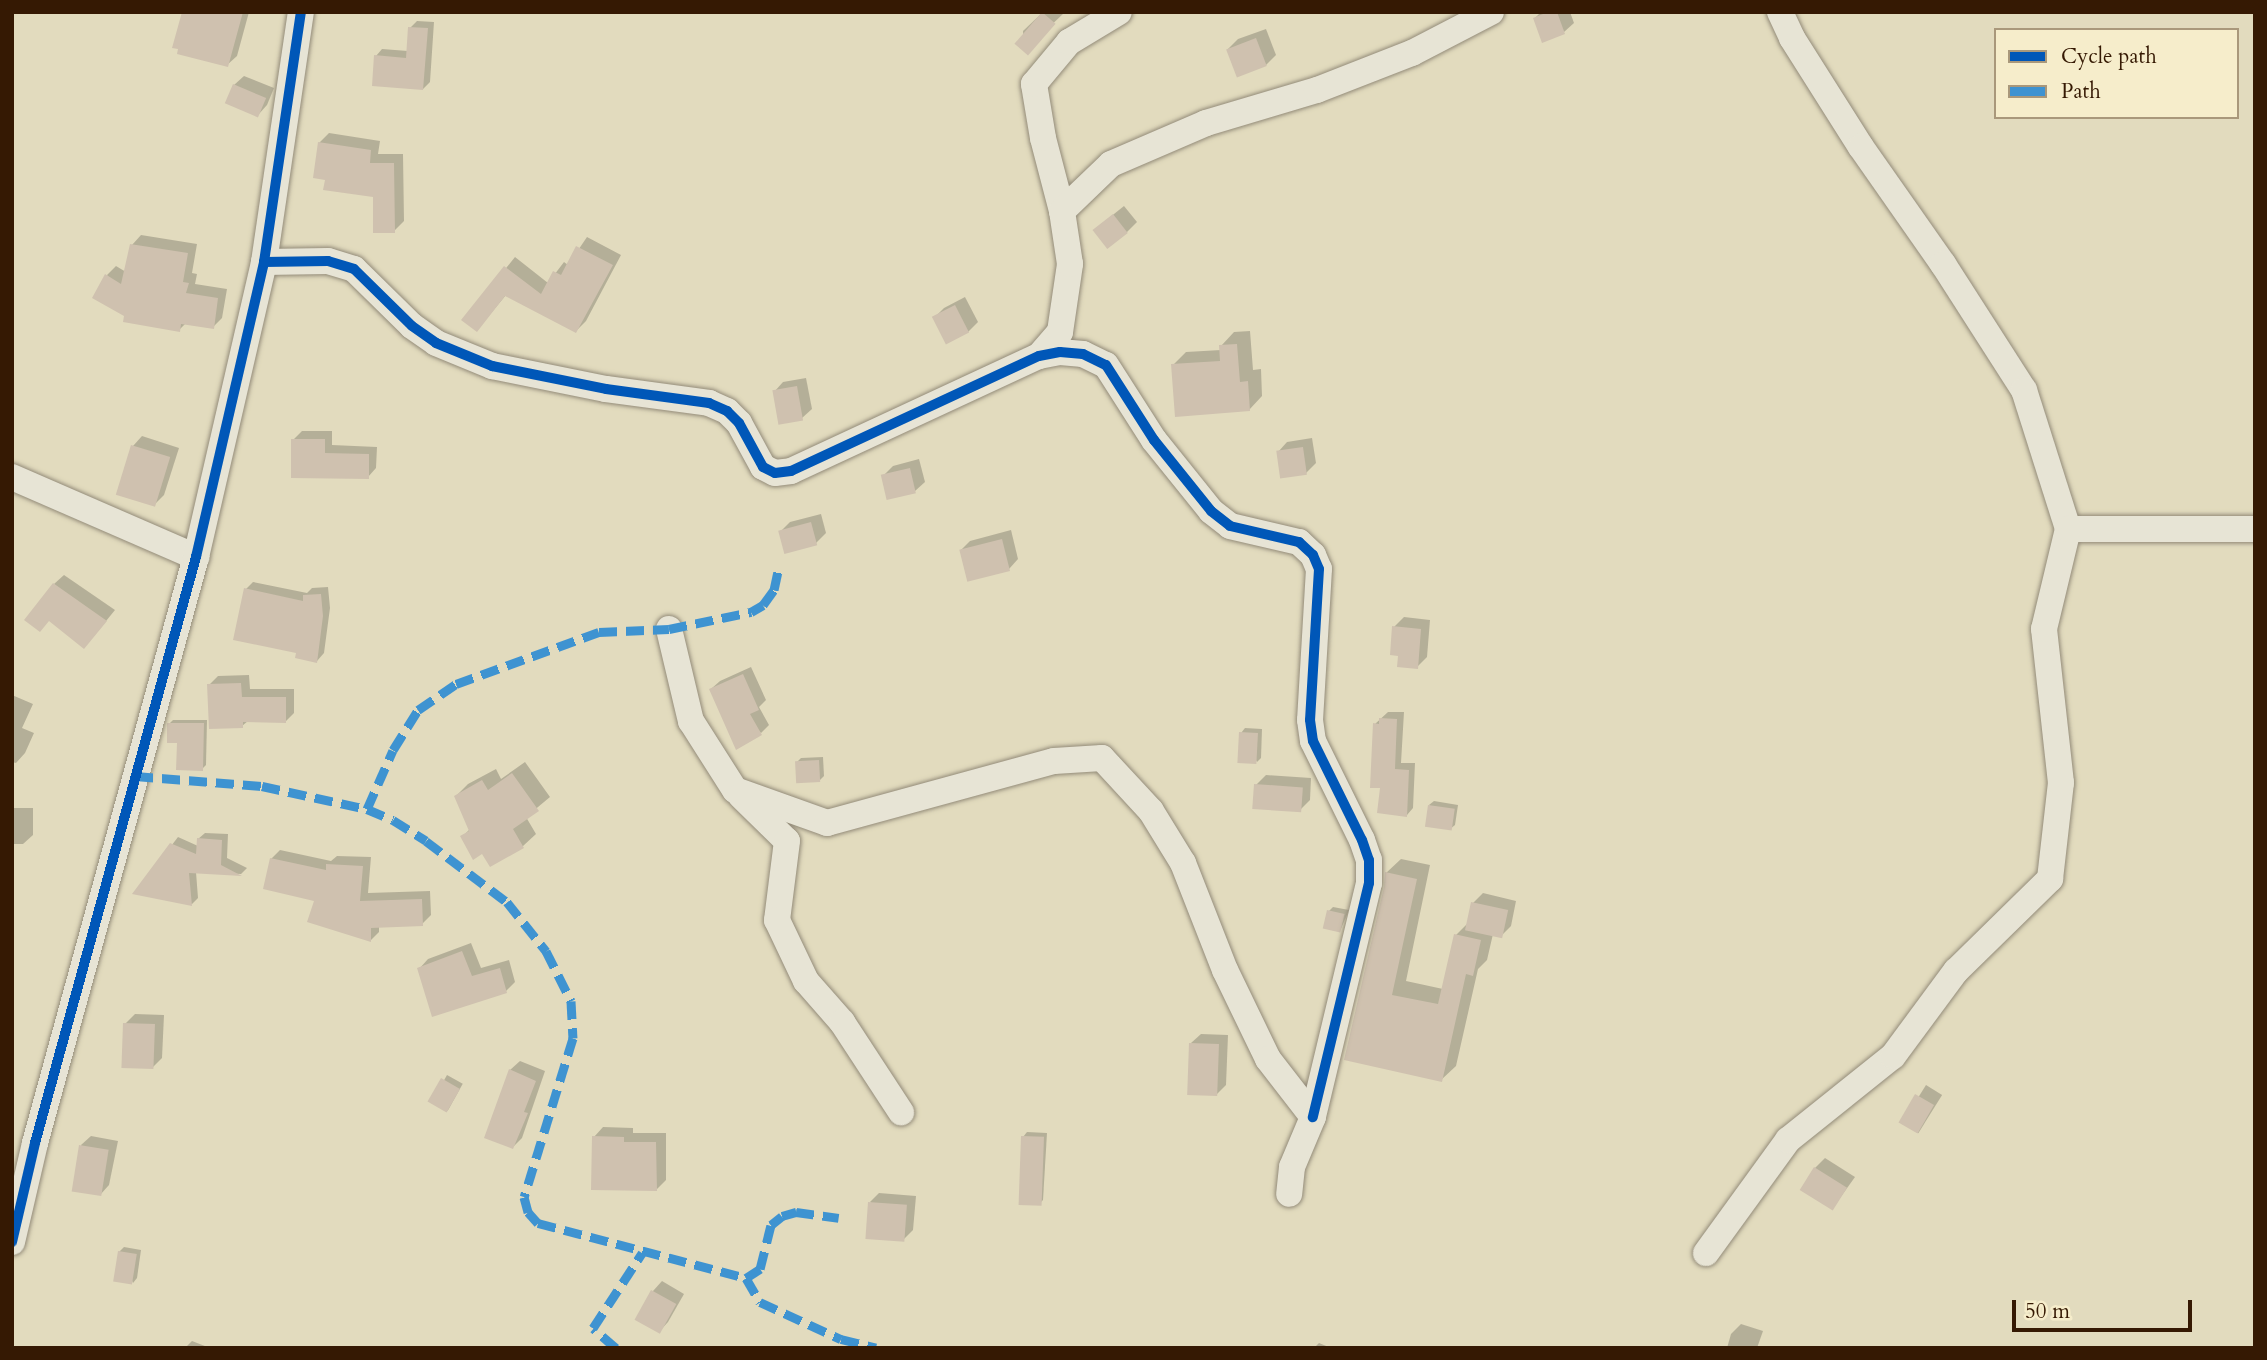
<!DOCTYPE html>
<html>
<head>
<meta charset="utf-8">
<style>
  body { margin:0 }
  #map { position:relative; width:2267px; height:1360px; overflow:hidden; background:#e2dbbe; font-family:Cardo,serif }
  div>[style] { position:absolute }
  .shadow>* { inset:0; background:#0003; transform-origin:0 0 }
  .building>* { inset:0; background:#cfc1af; transform-origin:0 0 }
  .roads { filter:drop-shadow(0 0 2px #938b79) drop-shadow(0 0 2px #938b79) }
  .minor>* { height:26px; margin:-13px; padding:0 13px; transform-origin:13px; border-radius:13px; background:#e7e4d5 }
  .quiet>* { height:9px; margin-top:-4.5px; transform-origin:0; background:repeating-linear-gradient(90deg,#3e93d1 0 18px,transparent 0 27px) }
  .cycleway>* { height:10px; margin:-5px; padding:0 5px; transform-origin:5px; border-radius:5px; background:#0057b8 }
  span { translate:-50% -50%; white-space:nowrap; text-align:center; line-height:1.15; -webkit-text-stroke:5px #f6edcb; paint-order:stroke }
  .frame { position:absolute; inset:0; border:14px solid #351903; pointer-events:none }
  .legend { position:absolute; left:1994px; top:28px; width:245px; height:91px; box-sizing:border-box; background:#f6edcb; border:2px solid #a9987b; margin:0; padding:9px 12px; list-style:none; font-size:21px; color:#351903 }
  .legend li { display:flex; align-items:center; gap:14px; height:35px }
  .legend b { width:35px; border:2px solid #a9987b }
  .scale { position:absolute; left:2012px; top:1300px; width:180px; height:32px; box-sizing:border-box; border:4px solid #351903; border-top:0; padding-left:9px; font-size:21px; line-height:24px; white-space:nowrap; color:#351903; -webkit-text-stroke:5px #f6edcb; paint-order:stroke }
</style>
</head>
<body>
<div id="map">
  <div class="shadow">
    <div style="clip-path:polygon(184px 12px,249px 12px,237px 56px,227px 65px,180px 48px)"></div>
    <div style="clip-path:polygon(1043px 12px,1064px 13px,1024px 51px,1023px 31px)"></div>
    <div style="clip-path:polygon(1541px 12px,1570px 12px,1574px 23px,1564px 32px,1535px 18px)"></div>
    <div style="clip-path:polygon(417px 21px,434px 22px,430px 82px,423px 89px,376px 56px,382px 49px,408px 51px,410px 28px)"></div>
    <div style="clip-path:polygon(1266px 29px,1276px 55px,1266px 65px,1228px 49px,1238px 39px)"></div>
    <div style="clip-path:polygon(244px 76px,274px 88px,267px 105px,258px 115px,234px 85px)"></div>
    <div style="clip-path:polygon(329px 133px,380px 141px,378px 154px,403px 154px,404px 221px,394px 231px,374px 195px,327px 178px,319px 143px)"></div>
    <div style="clip-path:polygon(1124px 206px,1137px 222px,1127px 232px,1094px 230px)"></div>
    <div style="clip-path:polygon(141px 235px,197px 244px,192px 273px,197px 274px,195px 284px,227px 289px,222px 318px,213px 327px,186px 323px,179px 330px,126px 315px,107px 275px,116px 266px,126px 272px,132px 245px)"></div>
    <div style="clip-path:polygon(587px 237px,621px 255px,586px 321px,576px 331px,506px 295px,477px 330px,464px 320px,515px 257px,548px 283px,564px 262px,568px 265px)"></div>
    <div style="clip-path:polygon(965px 297px,978px 322px,968px 332px,934px 318px,944px 308px)"></div>
    <div style="clip-path:polygon(1250px 331px,1253px 370px,1261px 369px,1262px 396px,1249px 410px,1173px 365px,1186px 352px,1221px 350px,1221px 346px,1234px 332px)"></div>
    <div style="clip-path:polygon(806px 378px,812px 409px,802px 418px,774px 392px,783px 382px)"></div>
    <div style="clip-path:polygon(302px 431px,332px 431px,332px 445px,377px 447px,376px 468px,368px 477px,293px 440px)"></div>
    <div style="clip-path:polygon(142px 436px,179px 448px,164px 495px,155px 504px,133px 446px)"></div>
    <div style="clip-path:polygon(1312px 438px,1316px 463px,1306px 473px,1278px 452px,1287px 442px)"></div>
    <div style="clip-path:polygon(919px 459px,925px 482px,915px 491px,883px 476px,893px 466px)"></div>
    <div style="clip-path:polygon(821px 514px,826px 533px,816px 543px,780px 532px,790px 522px)"></div>
    <div style="clip-path:polygon(1011px 530px,1018px 559px,1009px 569px,961px 550px,970px 541px)"></div>
    <div style="clip-path:polygon(64px 575px,115px 610px,93px 637px,54px 584px)"></div>
    <div style="clip-path:polygon(253px 582px,307px 593px,312px 588px,328px 587px,330px 608px,324px 653px,317px 661px,298px 652px,246px 589px)"></div>
    <div style="clip-path:polygon(1404px 617px,1430px 620px,1427px 657px,1417px 667px,1394px 627px)"></div>
    <div style="clip-path:polygon(751px 667px,766px 700px,759px 707px,769px 725px,761px 733px,711px 689px,720px 681px)"></div>
    <div style="clip-path:polygon(249px 675px,250px 689px,294px 689px,294px 713px,285px 722px,248px 721px,242px 726px,209px 685px,218px 676px)"></div>
    <div style="clip-path:polygon(12px 695px,33px 704px,22px 728px,34px 733px,25px 753px,16px 763px,12px 762px)"></div>
    <div style="clip-path:polygon(1388px 712px,1404px 712px,1401px 763px,1415px 763px,1413px 808px,1407px 815px,1382px 787px,1375px 724px)"></div>
    <div style="clip-path:polygon(173px 720px,207px 720px,206px 765px,202px 769px,179px 741px,169px 724px)"></div>
    <div style="clip-path:polygon(1245px 728px,1262px 729px,1261px 758px,1257px 762px,1241px 733px)"></div>
    <div style="clip-path:polygon(823px 757px,824px 776px,820px 780px,797px 762px,801px 758px)"></div>
    <div style="clip-path:polygon(525px 762px,550px 797px,526px 817px,536px 834px,523px 846px,490px 864px,483px 852px,462px 837px,470px 829px,456px 796px,468px 784px,496px 769px,501px 779px)"></div>
    <div style="clip-path:polygon(1266px 775px,1311px 778px,1310px 800px,1301px 809px,1256px 785px)"></div>
    <div style="clip-path:polygon(1434px 801px,1458px 805px,1455px 825px,1450px 829px,1429px 805px)"></div>
    <div style="clip-path:polygon(12px 808px,33px 808px,33px 835px,23px 844px,12px 844px)"></div>
    <div style="clip-path:polygon(205px 833px,228px 834px,227px 858px,247px 868px,241px 874px,196px 872px,198px 898px,192px 904px,135px 893px,178px 837px,198px 846px,198px 839px)"></div>
    <div style="clip-path:polygon(280px 850px,331px 861px,337px 856px,371px 857px,368px 893px,430px 891px,431px 915px,422px 924px,379px 926px,379px 932px,371px 940px,316px 899px,271px 859px)"></div>
    <div style="clip-path:polygon(1401px 859px,1430px 865px,1406px 981px,1443px 989px,1456px 935px,1469px 922px,1473px 903px,1483px 893px,1516px 901px,1511px 926px,1501px 936px,1493px 934px,1487px 960px,1478px 969px,1456px 1066px,1441px 1080px,1346px 1059px,1386px 887px,1386px 873px)"></div>
    <div style="clip-path:polygon(1333px 907px,1349px 910px,1340px 931px,1329px 911px)"></div>
    <div style="clip-path:polygon(471px 943px,481px 968px,509px 960px,515px 982px,506px 991px,419px 969px,428px 959px)"></div>
    <div style="clip-path:polygon(135px 1014px,164px 1015px,162px 1058px,153px 1067px,125px 1024px)"></div>
    <div style="clip-path:polygon(1201px 1034px,1228px 1035px,1226px 1085px,1216px 1095px,1191px 1043px)"></div>
    <div style="clip-path:polygon(520px 1061px,545px 1071px,522px 1138px,513px 1147px,510px 1070px)"></div>
    <div style="left:447px;top:1075px;width:18px;height:31px;rotate:29deg"></div>
    <div style="left:1926px;top:1085px;width:19px;height:45px;rotate:32deg"></div>
    <div style="clip-path:polygon(603px 1127px,633px 1128px,633px 1133px,666px 1133px,666px 1180px,657px 1189px,594px 1137px)"></div>
    <div style="clip-path:polygon(1027px 1132px,1047px 1133px,1043px 1200px,1039px 1204px,1023px 1137px)"></div>
    <div style="clip-path:polygon(91px 1136px,118px 1141px,109px 1185px,100px 1195px,81px 1145px)"></div>
    <div style="clip-path:polygon(1825px 1158px,1855px 1177px,1832px 1209px,1815px 1168px)"></div>
    <div style="clip-path:polygon(879px 1193px,916px 1196px,913px 1230px,903px 1240px,870px 1202px)"></div>
    <div style="clip-path:polygon(124px 1247px,141px 1250px,137px 1278px,133px 1283px,119px 1252px)"></div>
    <div style="clip-path:polygon(662px 1281px,684px 1294px,668px 1322px,659px 1332px,653px 1291px)"></div>
    <div style="clip-path:polygon(1741px 1324px,1763px 1331px,1757px 1348px,1727px 1348px,1731px 1334px)"></div>
    <div style="clip-path:polygon(192px 1341px,210px 1348px,185px 1348px)"></div>
    <div style="clip-path:polygon(1319px 1343px,1331px 1348px,1314px 1348px)"></div>
  </div>
  <div class="building">
    <div style="clip-path:polygon(182px 12px,243px 12px,228px 67px,177px 54px,178px 49px,172px 48px)"></div>
    <div style="left:1042px;top:12px;width:18px;height:42px;rotate:41deg"></div>
    <div style="clip-path:polygon(1548px 12px,1557px 12px,1565px 34px,1542px 43px,1533px 18px)"></div>
    <div style="clip-path:polygon(408px 27px,428px 28px,423px 90px,372px 86px,374px 55px,406px 58px)"></div>
    <div style="left:1256px;top:38px;width:30px;height:32px;rotate:69deg"></div>
    <div style="left:233px;top:84px;width:36px;height:21px;rotate:23deg"></div>
    <div style="clip-path:polygon(318px 142px,371px 150px,370px 163px,394px 163px,395px 233px,373px 233px,373px 197px,323px 190px,325px 180px,313px 178px)"></div>
    <div style="left:1113px;top:214px;width:24px;height:26px;rotate:52deg"></div>
    <div style="clip-path:polygon(130px 244px,188px 253px,183px 282px,189px 283px,186px 293px,218px 298px,214px 329px,181px 324px,180px 332px,123px 322px,124px 316px,92px 298px,105px 274px,121px 284px)"></div>
    <div style="clip-path:polygon(576px 246px,613px 265px,576px 333px,505px 296px,477px 332px,461px 320px,504px 266px,541px 294px,553px 271px,561px 275px)"></div>
    <div style="left:955px;top:305px;width:31px;height:26px;rotate:63deg"></div>
    <div style="clip-path:polygon(1237px 344px,1240px 382px,1248px 381px,1250px 411px,1175px 417px,1171px 364px,1220px 361px,1219px 345px)"></div>
    <div style="left:797px;top:386px;width:35px;height:25px;rotate:80deg"></div>
    <div style="clip-path:polygon(291px 439px,325px 439px,325px 453px,369px 454px,369px 479px,291px 478px)"></div>
    <div style="left:131px;top:445px;width:41px;height:52px;rotate:17deg"></div>
    <div style="left:1303px;top:447px;width:28px;height:27px;rotate:82deg"></div>
    <div style="left:910px;top:468px;width:26px;height:30px;rotate:77deg"></div>
    <div style="left:811px;top:522px;width:24px;height:34px;rotate:75deg"></div>
    <div style="left:1002px;top:539px;width:33px;height:44px;rotate:76deg"></div>
    <div style="clip-path:polygon(53px 583px,107px 621px,84px 649px,49px 621px,40px 632px,24px 620px)"></div>
    <div style="clip-path:polygon(244px 588px,303px 601px,303px 595px,321px 594px,323px 616px,317px 663px,295px 658px,296px 653px,233px 640px)"></div>
    <div style="clip-path:polygon(1392px 626px,1421px 629px,1418px 669px,1397px 667px,1398px 656px,1390px 655px)"></div>
    <div style="clip-path:polygon(743px 674px,759px 710px,750px 714px,762px 735px,736px 750px,709px 689px)"></div>
    <div style="clip-path:polygon(241px 683px,242px 697px,286px 697px,286px 723px,243px 722px,243px 728px,209px 729px,207px 684px)"></div>
    <div style="clip-path:polygon(1379px 718px,1397px 719px,1395px 769px,1409px 770px,1407px 817px,1377px 813px,1380px 788px,1370px 788px,1373px 723px,1379px 724px)"></div>
    <div style="clip-path:polygon(167px 723px,204px 723px,203px 771px,176px 770px,177px 743px,167px 743px)"></div>
    <div style="left:1239px;top:732px;width:19px;height:31px;rotate:3deg"></div>
    <div style="left:819px;top:760px;width:22px;height:24px;rotate:87deg"></div>
    <div style="clip-path:polygon(512px 773px,539px 811px,513px 829px,524px 848px,490px 867px,482px 854px,473px 860px,460px 836px,469px 831px,454px 796px,482px 780px,488px 790px)"></div>
    <div style="left:1254px;top:784px;width:49px;height:25px;rotate:4deg"></div>
    <div style="left:1428px;top:805px;width:27px;height:22px;rotate:8deg"></div>
    <div style="clip-path:polygon(197px 838px,222px 840px,221px 865px,242px 876px,189px 873px,192px 906px,132px 894px,170px 843px,196px 854px)"></div>
    <div style="clip-path:polygon(270px 858px,326px 870px,326px 864px,363px 866px,360px 901px,422px 899px,423px 926px,371px 928px,371px 942px,307px 922px,314px 901px,263px 889px)"></div>
    <div style="clip-path:polygon(1385px 872px,1417px 879px,1392px 995px,1438px 1004px,1454px 934px,1481px 940px,1473px 976px,1466px 974px,1442px 1082px,1344px 1060px,1384px 887px)"></div>
    <div style="left:1471px;top:902px;width:38px;height:29px;rotate:12deg"></div>
    <div style="left:1327px;top:910px;width:18px;height:19px;rotate:13deg"></div>
    <div style="clip-path:polygon(462px 951px,472px 976px,500px 968px,507px 993px,432px 1017px,417px 968px)"></div>
    <div style="left:123px;top:1023px;width:32px;height:45px;rotate:2deg"></div>
    <div style="left:1189px;top:1043px;width:30px;height:52px;rotate:2deg"></div>
    <div style="clip-path:polygon(509px 1069px,536px 1081px,524px 1112px,528px 1113px,513px 1149px,484px 1138px)"></div>
    <div style="left:441px;top:1078px;width:22px;height:27px;rotate:30deg"></div>
    <div style="left:1915px;top:1094px;width:22px;height:33px;rotate:30deg"></div>
    <div style="clip-path:polygon(592px 1136px,624px 1137px,624px 1142px,656px 1142px,657px 1191px,591px 1190px)"></div>
    <div style="left:1021px;top:1136px;width:23px;height:69px;rotate:2deg"></div>
    <div style="left:79px;top:1145px;width:30px;height:47px;rotate:9deg"></div>
    <div style="left:1814px;top:1167px;width:39px;height:27px;rotate:32deg"></div>
    <div style="left:868px;top:1202px;width:39px;height:37px;rotate:4deg"></div>
    <div style="left:118px;top:1251px;width:19px;height:31px;rotate:9deg"></div>
    <div style="left:651px;top:1290px;width:29px;height:34px;rotate:29deg"></div>
  </div>
  <div class="roads">
    <div class="minor">
      <div style="left:1780px;top:12px;width:29px;rotate:65deg"></div>
      <div style="left:1792px;top:38px;width:129px;rotate:57.7deg"></div>
      <div style="left:1861px;top:147px;width:143px;rotate:55deg"></div>
      <div style="left:1943px;top:264px;width:150px;rotate:57.3deg"></div>
      <div style="left:2024px;top:390px;width:146px;rotate:72.4deg"></div>
      <div style="left:1062px;top:211px;width:75px;rotate:-104.6deg"></div>
      <div style="left:1043px;top:138px;width:55px;rotate:-99.5deg"></div>
      <div style="left:1034px;top:84px;width:55px;rotate:-50.2deg"></div>
      <div style="left:1069px;top:42px;width:58px;rotate:-31deg"></div>
      <div style="left:264px;top:262px;width:64px;rotate:-0.9deg"></div>
      <div style="left:328px;top:261px;width:27px;rotate:17deg"></div>
      <div style="left:354px;top:269px;width:81px;rotate:44.5deg"></div>
      <div style="left:412px;top:326px;width:29px;rotate:35deg"></div>
      <div style="left:436px;top:343px;width:61px;rotate:22.3deg"></div>
      <div style="left:492px;top:366px;width:116px;rotate:11.4deg"></div>
      <div style="left:606px;top:389px;width:104px;rotate:7.7deg"></div>
      <div style="left:709px;top:403px;width:20px;rotate:24deg"></div>
      <div style="left:727px;top:411px;width:17px;rotate:45deg"></div>
      <div style="left:739px;top:423px;width:50px;rotate:61.4deg"></div>
      <div style="left:763px;top:467px;width:13px;rotate:27deg"></div>
      <div style="left:775px;top:473px;width:16px;rotate:-7deg"></div>
      <div style="left:791px;top:471px;width:273px;rotate:-24.9deg"></div>
      <div style="left:1039px;top:356px;width:21px;rotate:-11deg"></div>
      <div style="left:1060px;top:352px;width:23px;rotate:5deg"></div>
      <div style="left:1083px;top:354px;width:25px;rotate:26deg"></div>
      <div style="left:1106px;top:365px;width:89px;rotate:57.4deg"></div>
      <div style="left:1154px;top:440px;width:91px;rotate:51.2deg"></div>
      <div style="left:1211px;top:511px;width:24px;rotate:38deg"></div>
      <div style="left:1230px;top:526px;width:71px;rotate:13.1deg"></div>
      <div style="left:1299px;top:542px;width:19px;rotate:43deg"></div>
      <div style="left:1313px;top:555px;width:15px;rotate:67deg"></div>
      <div style="left:1319px;top:569px;width:151px;rotate:93.4deg"></div>
      <div style="left:1310px;top:720px;width:21px;rotate:82deg"></div>
      <div style="left:1313px;top:741px;width:110px;rotate:63.7deg"></div>
      <div style="left:1362px;top:840px;width:21px;rotate:71deg"></div>
      <div style="left:1369px;top:860px;width:23px;rotate:90deg"></div>
      <div style="left:1369px;top:883px;width:241px;rotate:103.5deg"></div>
      <div style="left:1039px;top:356px;width:32px;rotate:-49deg"></div>
      <div style="left:1060px;top:332px;width:69px;rotate:-81.6deg"></div>
      <div style="left:1070px;top:264px;width:54px;rotate:-98.6deg"></div>
      <div style="left:1062px;top:211px;width:68px;rotate:-43.8deg"></div>
      <div style="left:1111px;top:164px;width:103px;rotate:-23.3deg"></div>
      <div style="left:1206px;top:123px;width:116px;rotate:-16.6deg"></div>
      <div style="left:1317px;top:90px;width:102px;rotate:-21.3deg"></div>
      <div style="left:1412px;top:53px;width:89px;rotate:-27.4deg"></div>
      <div style="left:12px;top:477px;width:201px;rotate:23.5deg"></div>
      <div style="left:669px;top:629px;width:95px;rotate:76.6deg"></div>
      <div style="left:691px;top:721px;width:82px;rotate:57.5deg"></div>
      <div style="left:735px;top:790px;width:98px;rotate:19.7deg"></div>
      <div style="left:827px;top:823px;width:235px;rotate:-15.3deg"></div>
      <div style="left:1054px;top:761px;width:48px;rotate:-3.6deg"></div>
      <div style="left:1102px;top:758px;width:72px;rotate:47.2deg"></div>
      <div style="left:1151px;top:811px;width:61px;rotate:58.4deg"></div>
      <div style="left:1183px;top:863px;width:115px;rotate:68.6deg"></div>
      <div style="left:1225px;top:970px;width:99px;rotate:64.2deg"></div>
      <div style="left:1268px;top:1059px;width:73px;rotate:52.2deg"></div>
      <div style="left:1313px;top:1117px;width:54px;rotate:112.8deg"></div>
      <div style="left:1292px;top:1167px;width:27px;rotate:96deg"></div>
      <div style="left:741px;top:796px;width:64px;rotate:44.4deg"></div>
      <div style="left:787px;top:841px;width:80px;rotate:97.2deg"></div>
      <div style="left:777px;top:920px;width:68px;rotate:64.6deg"></div>
      <div style="left:806px;top:981px;width:55px;rotate:48.7deg"></div>
      <div style="left:842px;top:1022px;width:108px;rotate:56.8deg"></div>
      <div style="left:12px;top:1242px;width:102px;rotate:-76.9deg"></div>
      <div style="left:35px;top:1143px;width:608px;rotate:-74.64deg"></div>
      <div style="left:196px;top:557px;width:303px;rotate:-77deg"></div>
      <div style="left:264px;top:262px;width:253px;rotate:-81.6deg"></div>
      <div style="left:1706px;top:1253px;width:140px;rotate:-54deg"></div>
      <div style="left:1788px;top:1140px;width:134px;rotate:-38.7deg"></div>
      <div style="left:1893px;top:1056px;width:106px;rotate:-53.5deg"></div>
      <div style="left:1956px;top:971px;width:132px;rotate:-44.4deg"></div>
      <div style="left:2050px;top:879px;width:97px;rotate:-83.5deg"></div>
      <div style="left:2061px;top:783px;width:155px;rotate:-96.3deg"></div>
      <div style="left:2044px;top:629px;width:103px;rotate:-76.5deg"></div>
      <div style="left:2068px;top:529px;width:187px"></div>
    </div>
  </div>
  <div class="quiet">
    <div style="left:135px;top:776px;width:127px;rotate:4.5deg"></div>
    <div style="left:262px;top:786px;width:107px;rotate:12.4deg"></div>
    <div style="left:367px;top:809px;width:28px;rotate:23deg"></div>
    <div style="left:393px;top:820px;width:39px;rotate:32deg"></div>
    <div style="left:426px;top:841px;width:101px;rotate:37deg"></div>
    <div style="left:507px;top:902px;width:63px;rotate:51.5deg"></div>
    <div style="left:546px;top:951px;width:56px;rotate:63.4deg"></div>
    <div style="left:571px;top:1001px;width:37px;rotate:87deg"></div>
    <div style="left:573px;top:1038px;width:166px;rotate:107.1deg"></div>
    <div style="left:524px;top:1197px;width:16px;rotate:75deg"></div>
    <div style="left:528px;top:1212px;width:15px;rotate:48deg"></div>
    <div style="left:538px;top:1223px;width:215px;rotate:14.8deg"></div>
    <div style="left:746px;top:1278px;width:17px;rotate:-33deg"></div>
    <div style="left:760px;top:1269px;width:45px;rotate:-76deg"></div>
    <div style="left:771px;top:1225px;width:14px;rotate:-39deg"></div>
    <div style="left:782px;top:1216px;width:15px;rotate:-16deg"></div>
    <div style="left:796px;top:1212px;width:43px;rotate:7.9deg"></div>
    <div style="left:367px;top:809px;width:64px;rotate:-66.2deg"></div>
    <div style="left:393px;top:750px;width:47px;rotate:-58deg"></div>
    <div style="left:418px;top:710px;width:46px;rotate:-34.4deg"></div>
    <div style="left:456px;top:684px;width:152px;rotate:-20deg"></div>
    <div style="left:599px;top:632px;width:70px;rotate:-2.5deg"></div>
    <div style="left:669px;top:629px;width:84px;rotate:-11.7deg"></div>
    <div style="left:751px;top:612px;width:14px;rotate:-30deg"></div>
    <div style="left:763px;top:605px;width:19px;rotate:-54deg"></div>
    <div style="left:774px;top:590px;width:25px;rotate:-78deg"></div>
    <div style="left:746px;top:1278px;width:28px;rotate:60deg"></div>
    <div style="left:760px;top:1302px;width:89px;rotate:24.6deg"></div>
    <div style="left:841px;top:1339px;width:36px;rotate:14deg"></div>
    <div style="left:616px;top:1348px;width:30px;rotate:-139deg"></div>
    <div style="left:593px;top:1328px;width:90px;rotate:-56.8deg"></div>
  </div>
  <div class="cycleway">
    <div style="left:264px;top:262px;width:64px;rotate:-0.9deg"></div>
    <div style="left:328px;top:261px;width:27px;rotate:17deg"></div>
    <div style="left:354px;top:269px;width:81px;rotate:44.5deg"></div>
    <div style="left:412px;top:326px;width:29px;rotate:35deg"></div>
    <div style="left:436px;top:343px;width:61px;rotate:22.3deg"></div>
    <div style="left:492px;top:366px;width:116px;rotate:11.4deg"></div>
    <div style="left:606px;top:389px;width:104px;rotate:7.7deg"></div>
    <div style="left:709px;top:403px;width:20px;rotate:24deg"></div>
    <div style="left:727px;top:411px;width:17px;rotate:45deg"></div>
    <div style="left:739px;top:423px;width:50px;rotate:61.4deg"></div>
    <div style="left:763px;top:467px;width:13px;rotate:27deg"></div>
    <div style="left:775px;top:473px;width:16px;rotate:-7deg"></div>
    <div style="left:791px;top:471px;width:273px;rotate:-24.9deg"></div>
    <div style="left:1039px;top:356px;width:21px;rotate:-11deg"></div>
    <div style="left:1060px;top:352px;width:23px;rotate:5deg"></div>
    <div style="left:1083px;top:354px;width:25px;rotate:26deg"></div>
    <div style="left:1106px;top:365px;width:89px;rotate:57.4deg"></div>
    <div style="left:1154px;top:440px;width:91px;rotate:51.2deg"></div>
    <div style="left:1211px;top:511px;width:24px;rotate:38deg"></div>
    <div style="left:1230px;top:526px;width:71px;rotate:13.1deg"></div>
    <div style="left:1299px;top:542px;width:19px;rotate:43deg"></div>
    <div style="left:1313px;top:555px;width:15px;rotate:67deg"></div>
    <div style="left:1319px;top:569px;width:151px;rotate:93.4deg"></div>
    <div style="left:1310px;top:720px;width:21px;rotate:82deg"></div>
    <div style="left:1313px;top:741px;width:110px;rotate:63.7deg"></div>
    <div style="left:1362px;top:840px;width:21px;rotate:71deg"></div>
    <div style="left:1369px;top:860px;width:23px;rotate:90deg"></div>
    <div style="left:1369px;top:883px;width:241px;rotate:103.5deg"></div>
    <div style="left:12px;top:1242px;width:102px;rotate:-76.9deg"></div>
    <div style="left:35px;top:1143px;width:608px;rotate:-74.64deg"></div>
    <div style="left:196px;top:557px;width:303px;rotate:-77deg"></div>
    <div style="left:264px;top:262px;width:253px;rotate:-81.6deg"></div>
  </div>
  <div class="frame"></div>
  <ul class="legend">
  <li><b style="height:9px;background:#0057b8"></b>Cycle path</li>
  <li><b style="height:9px;background:#3e93d1"></b>Path</li>
  </ul>
  <div class="scale">50 m</div>
</div>
</body>
</html>
